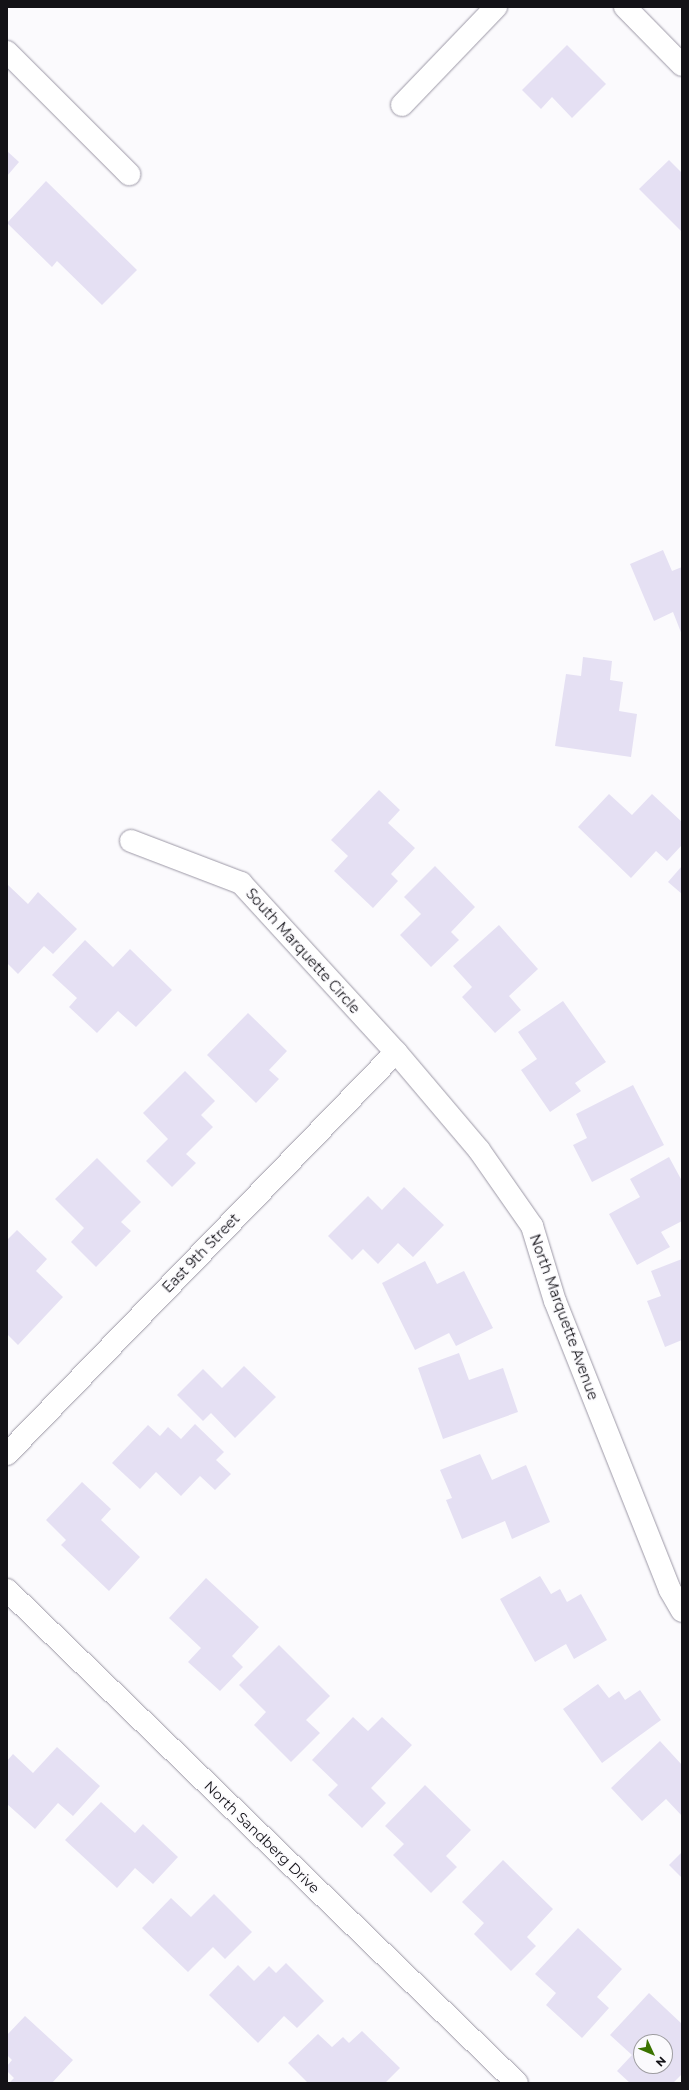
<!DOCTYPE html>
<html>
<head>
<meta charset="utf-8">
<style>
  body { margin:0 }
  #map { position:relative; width:689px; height:2090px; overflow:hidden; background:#fbfafd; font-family:Montserrat,sans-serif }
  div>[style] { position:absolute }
  .building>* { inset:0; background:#e5e0f3 }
  .roads { filter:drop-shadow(0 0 1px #9c98a6) drop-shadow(0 0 1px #9c98a6) }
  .minor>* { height:22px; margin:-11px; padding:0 11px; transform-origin:11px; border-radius:11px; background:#fff }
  span { translate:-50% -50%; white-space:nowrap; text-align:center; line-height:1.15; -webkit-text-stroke:3px #fbfafd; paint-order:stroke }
  .street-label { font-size:14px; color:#131217 }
  .frame { position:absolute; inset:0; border:8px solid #131217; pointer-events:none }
  .north { position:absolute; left:633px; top:2034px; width:40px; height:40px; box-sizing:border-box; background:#fbfafd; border:1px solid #9e9da1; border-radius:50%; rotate:134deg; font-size:11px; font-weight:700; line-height:16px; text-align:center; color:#131217 }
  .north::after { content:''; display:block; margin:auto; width:14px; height:18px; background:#3b7300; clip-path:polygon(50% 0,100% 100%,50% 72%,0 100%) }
</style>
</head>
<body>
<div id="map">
  <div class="building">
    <div style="clip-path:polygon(567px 45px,606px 84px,572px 118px,552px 97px,541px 109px,522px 90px)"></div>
    <div style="clip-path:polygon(7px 151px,19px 162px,7px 176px)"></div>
    <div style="clip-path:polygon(669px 160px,682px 173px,682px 232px,639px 189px)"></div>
    <div style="clip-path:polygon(46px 181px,137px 270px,102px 305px,57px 261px,52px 267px,7px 223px)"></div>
    <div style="clip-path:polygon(663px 550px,672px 571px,682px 567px,682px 635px,673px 612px,654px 621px,630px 564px)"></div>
    <div style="clip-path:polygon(583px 657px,612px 661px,610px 680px,623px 682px,619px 711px,637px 714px,631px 757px,555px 746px,566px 674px,581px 676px)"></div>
    <div style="clip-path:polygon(379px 790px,400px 810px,388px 823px,415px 848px,391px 874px,398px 881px,373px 908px,334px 871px,348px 856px,331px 840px)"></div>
    <div style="clip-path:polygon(609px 794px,632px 815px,652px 794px,682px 822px,682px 845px,667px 861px,656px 851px,631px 878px,578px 827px)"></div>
    <div style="clip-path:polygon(435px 866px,475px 907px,451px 932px,459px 940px,431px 967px,400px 935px,421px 914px,404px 897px)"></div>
    <div style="clip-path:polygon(682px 866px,682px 894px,668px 882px)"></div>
    <div style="clip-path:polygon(8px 885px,28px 904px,38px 892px,77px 929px,53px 954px,44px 946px,18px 974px,7px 963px)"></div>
    <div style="clip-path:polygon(499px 925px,538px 969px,509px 996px,521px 1010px,495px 1033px,462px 997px,472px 987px,453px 966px)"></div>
    <div style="clip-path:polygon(85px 940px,113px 967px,130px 949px,172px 990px,136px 1027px,118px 1011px,97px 1033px,69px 1007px,77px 998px,52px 975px)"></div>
    <div style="clip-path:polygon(563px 1001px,606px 1062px,575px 1083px,581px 1091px,550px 1112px,521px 1070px,537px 1059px,518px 1032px)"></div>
    <div style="clip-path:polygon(248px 1013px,287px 1051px,269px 1070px,279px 1079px,256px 1103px,207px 1055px)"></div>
    <div style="clip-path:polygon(185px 1071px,215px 1101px,201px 1115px,213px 1127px,186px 1154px,196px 1163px,172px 1187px,146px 1161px,168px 1139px,143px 1113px)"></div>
    <div style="clip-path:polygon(633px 1085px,664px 1145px,592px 1182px,573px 1145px,587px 1138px,576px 1114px)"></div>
    <div style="clip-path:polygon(669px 1157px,682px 1181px,682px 1221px,661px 1232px,670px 1247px,637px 1265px,609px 1214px,640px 1197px,630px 1179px)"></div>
    <div style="clip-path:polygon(97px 1158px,141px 1202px,121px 1222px,131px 1231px,96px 1267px,71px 1242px,84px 1228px,55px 1199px)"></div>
    <div style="clip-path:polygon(404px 1187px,444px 1225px,413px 1257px,398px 1243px,378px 1264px,363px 1249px,352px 1260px,328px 1236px,368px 1196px,382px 1210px)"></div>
    <div style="clip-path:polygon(17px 1230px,47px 1259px,36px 1271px,63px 1297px,18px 1345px,7px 1334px,7px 1240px)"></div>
    <div style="clip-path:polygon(682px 1259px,682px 1340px,665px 1347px,647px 1301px,661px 1296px,651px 1271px)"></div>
    <div style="clip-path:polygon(425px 1261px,437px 1284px,464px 1271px,493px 1328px,456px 1346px,449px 1333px,415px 1350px,382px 1283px)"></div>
    <div style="clip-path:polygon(459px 1353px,469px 1380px,503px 1368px,518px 1412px,443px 1439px,418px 1368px)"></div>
    <div style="clip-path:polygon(244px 1366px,276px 1397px,235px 1438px,211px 1413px,203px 1421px,177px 1395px,203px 1369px,222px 1388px)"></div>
    <div style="clip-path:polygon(195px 1424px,224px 1452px,216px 1460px,231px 1474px,215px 1490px,200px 1476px,181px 1496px,156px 1472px,140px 1489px,112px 1463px,148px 1425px,160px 1436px,168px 1427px,181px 1439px)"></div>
    <div style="clip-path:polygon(480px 1454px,492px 1480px,526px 1465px,550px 1522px,512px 1539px,505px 1521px,462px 1539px,446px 1500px,452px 1498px,440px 1470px)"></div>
    <div style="clip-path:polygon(82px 1482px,111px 1509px,101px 1520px,140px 1557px,109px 1591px,61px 1545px,66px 1540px,46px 1520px)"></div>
    <div style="clip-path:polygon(540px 1576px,551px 1594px,560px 1589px,567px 1602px,581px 1594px,607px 1640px,574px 1659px,566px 1644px,535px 1662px,500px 1599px)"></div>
    <div style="clip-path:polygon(206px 1578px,259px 1627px,232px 1656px,243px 1667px,220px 1691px,188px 1662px,201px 1648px,169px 1618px)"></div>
    <div style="clip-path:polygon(279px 1645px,330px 1696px,306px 1720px,320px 1733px,291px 1762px,254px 1725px,266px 1712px,239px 1685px)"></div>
    <div style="clip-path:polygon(598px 1684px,609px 1698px,619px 1691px,625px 1700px,640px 1690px,661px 1720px,602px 1763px,563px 1709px)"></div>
    <div style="clip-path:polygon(353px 1717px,368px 1731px,382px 1717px,412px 1745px,371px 1788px,386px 1803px,362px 1828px,328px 1795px,338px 1785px,312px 1760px)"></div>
    <div style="clip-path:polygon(660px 1741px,682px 1765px,682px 1816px,666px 1799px,642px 1821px,611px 1788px)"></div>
    <div style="clip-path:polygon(57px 1747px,100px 1786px,73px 1816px,58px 1803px,35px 1829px,7px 1804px,7px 1761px,13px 1754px,33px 1773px)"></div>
    <div style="clip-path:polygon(425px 1785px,471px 1830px,446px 1856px,457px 1867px,431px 1893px,393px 1855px,404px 1844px,385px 1826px)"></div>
    <div style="clip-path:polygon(101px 1802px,135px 1833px,143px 1824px,178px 1857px,153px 1884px,135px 1868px,117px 1888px,65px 1840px)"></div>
    <div style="clip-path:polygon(682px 1852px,682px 1878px,669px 1865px)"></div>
    <div style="clip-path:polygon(503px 1860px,553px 1909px,527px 1937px,536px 1946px,511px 1971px,474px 1934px,484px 1923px,462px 1902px)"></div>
    <div style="clip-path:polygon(214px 1894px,252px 1932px,225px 1959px,213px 1947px,188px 1972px,142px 1928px,171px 1898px,191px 1917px)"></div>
    <div style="clip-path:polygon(578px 1928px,622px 1969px,597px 1997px,609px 2008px,582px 2038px,546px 2005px,556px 1993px,535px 1974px)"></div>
    <div style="clip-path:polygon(286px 1963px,324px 2001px,297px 2028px,284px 2016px,258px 2043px,209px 1995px,238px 1965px,254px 1981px,269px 1966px,276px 1973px)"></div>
    <div style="clip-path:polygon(evenodd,649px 1993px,682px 2024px,682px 2074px,673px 2083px,630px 2083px,617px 2071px,632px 2055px,610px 2035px,649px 1993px,641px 2042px,665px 2042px,665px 2066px,641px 2066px,641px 2042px)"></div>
    <div style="clip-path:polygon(25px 2016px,73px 2060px,52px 2083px,9px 2083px,14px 2078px,7px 2071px,7px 2066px,12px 2060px,7px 2055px,7px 2035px)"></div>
    <div style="clip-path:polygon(362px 2031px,400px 2068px,385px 2083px,308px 2083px,288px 2063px,318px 2034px,332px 2047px,343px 2037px,349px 2043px)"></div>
  </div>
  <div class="roads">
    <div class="minor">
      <div style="left:625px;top:7px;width:81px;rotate:45.5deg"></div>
      <div style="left:7px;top:52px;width:173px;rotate:45deg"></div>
      <div style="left:402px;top:105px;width:136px;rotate:-46.2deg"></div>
      <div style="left:131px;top:841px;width:118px;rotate:20.9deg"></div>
      <div style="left:241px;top:883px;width:229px;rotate:47.5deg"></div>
      <div style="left:396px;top:1052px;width:128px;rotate:49.7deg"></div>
      <div style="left:479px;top:1150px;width:93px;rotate:55.1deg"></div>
      <div style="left:532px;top:1226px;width:78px;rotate:73deg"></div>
      <div style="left:555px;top:1301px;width:311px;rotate:68.3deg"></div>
      <div style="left:670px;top:1590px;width:24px;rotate:60deg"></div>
      <div style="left:7px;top:1454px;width:559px;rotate:-45.94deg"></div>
      <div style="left:7px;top:1590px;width:709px;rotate:44.03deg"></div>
    </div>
  </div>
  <div class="street-label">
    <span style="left:303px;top:951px;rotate:48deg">South Marquette Circle</span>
    <span style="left:201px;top:1253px;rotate:-46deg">East 9th Street</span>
    <span style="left:564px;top:1317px;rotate:70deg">North Marquette Avenue</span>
    <span style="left:262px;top:1837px;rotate:44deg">North Sandberg Drive</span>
  </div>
  <div class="frame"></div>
  <div class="north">N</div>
</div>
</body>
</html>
